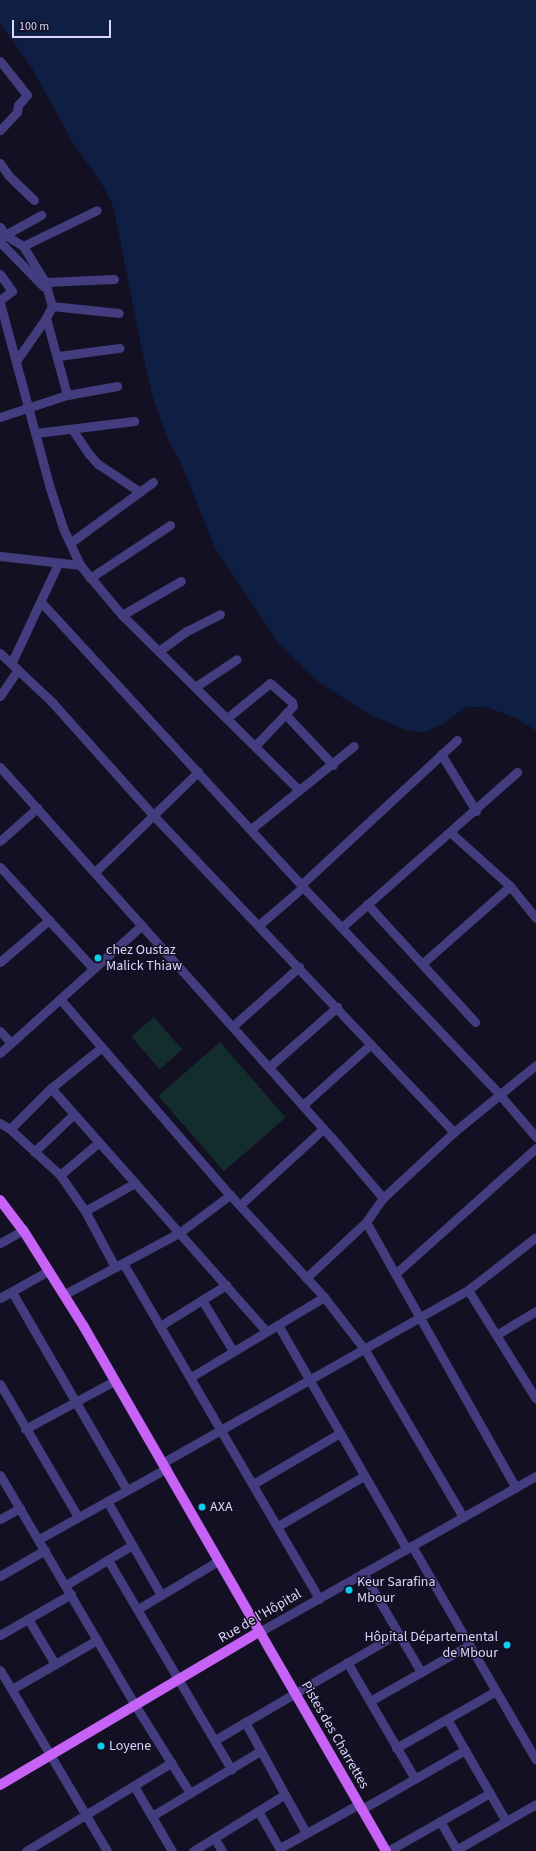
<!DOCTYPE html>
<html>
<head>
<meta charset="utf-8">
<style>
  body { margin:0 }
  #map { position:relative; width:536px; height:1851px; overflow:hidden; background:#141023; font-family:"Source Sans 3",sans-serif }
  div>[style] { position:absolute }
  .green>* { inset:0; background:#132c2d; transform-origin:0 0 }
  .water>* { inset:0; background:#0f1f43 }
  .minor>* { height:9px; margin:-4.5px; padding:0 4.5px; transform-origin:4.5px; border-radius:4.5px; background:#433d7f }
  .major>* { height:10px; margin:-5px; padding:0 5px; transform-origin:5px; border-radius:5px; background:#c662f6 }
  .dots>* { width:11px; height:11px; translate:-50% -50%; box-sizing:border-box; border:2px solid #141023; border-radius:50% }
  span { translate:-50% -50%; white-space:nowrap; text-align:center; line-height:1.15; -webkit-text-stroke:3px #141023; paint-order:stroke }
  .poi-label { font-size:14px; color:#dbd4fc }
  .left { translate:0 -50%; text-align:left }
  .right { translate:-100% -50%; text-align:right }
  .street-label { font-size:14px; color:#dbd4fc }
  .scale { position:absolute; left:12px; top:20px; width:99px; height:18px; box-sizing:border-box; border:2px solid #dbd4fc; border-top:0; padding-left:5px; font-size:12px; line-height:14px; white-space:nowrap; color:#dbd4fc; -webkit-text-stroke:3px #141023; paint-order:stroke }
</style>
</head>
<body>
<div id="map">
  <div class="green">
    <div style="left:154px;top:1017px;width:43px;height:30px;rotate:49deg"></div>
    <div style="left:220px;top:1042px;width:100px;height:82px;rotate:49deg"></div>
  </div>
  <div class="water">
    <div style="clip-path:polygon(0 0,536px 0,536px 731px,518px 719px,487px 707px,466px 707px,441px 725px,425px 732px,406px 730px,369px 714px,320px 683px,279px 644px,215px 548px,181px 463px,167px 437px,153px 398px,141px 346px,115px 214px,111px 201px,101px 182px,73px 143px,32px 68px,0 23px)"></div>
  </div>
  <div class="minor">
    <div style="left:0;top:61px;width:43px;rotate:51.5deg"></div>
    <div style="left:27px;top:95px;width:13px;rotate:132deg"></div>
    <div style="left:18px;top:105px;width:7px;rotate:98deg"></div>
    <div style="left:17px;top:112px;width:25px;rotate:133deg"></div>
    <div style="left:0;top:163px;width:14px;rotate:56deg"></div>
    <div style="left:8px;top:175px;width:36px;rotate:44deg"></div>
    <div style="left:0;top:227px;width:9px;rotate:58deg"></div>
    <div style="left:5px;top:235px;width:21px;rotate:31deg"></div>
    <div style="left:23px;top:246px;width:42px;rotate:58.6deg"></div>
    <div style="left:45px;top:282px;width:25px;rotate:74deg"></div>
    <div style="left:52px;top:306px;width:13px;rotate:117deg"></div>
    <div style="left:46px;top:318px;width:80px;rotate:74.7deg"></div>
    <div style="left:1px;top:237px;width:46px;rotate:-28.8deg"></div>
    <div style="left:0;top:242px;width:62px;rotate:45.7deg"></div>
    <div style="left:23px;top:246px;width:82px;rotate:-25.9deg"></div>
    <div style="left:0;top:274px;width:21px;rotate:55deg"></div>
    <div style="left:12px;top:291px;width:15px;rotate:143deg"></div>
    <div style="left:45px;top:282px;width:69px;rotate:-2.5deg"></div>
    <div style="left:0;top:303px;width:192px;rotate:74.9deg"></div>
    <div style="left:50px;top:488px;width:42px;rotate:72deg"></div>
    <div style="left:63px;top:528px;width:41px;rotate:65.3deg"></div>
    <div style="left:80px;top:565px;width:65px;rotate:50deg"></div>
    <div style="left:122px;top:615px;width:249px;rotate:44.7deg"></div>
    <div style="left:52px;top:306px;width:67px;rotate:6deg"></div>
    <div style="left:58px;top:356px;width:62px;rotate:-7.5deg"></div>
    <div style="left:16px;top:361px;width:52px;rotate:-55.1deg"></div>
    <div style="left:0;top:417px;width:71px;rotate:-18.2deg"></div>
    <div style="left:67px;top:395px;width:51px;rotate:-10.2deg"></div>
    <div style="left:72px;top:429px;width:29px;rotate:56deg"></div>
    <div style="left:88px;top:453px;width:15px;rotate:48deg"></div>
    <div style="left:98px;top:464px;width:50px;rotate:33.7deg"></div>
    <div style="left:36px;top:433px;width:99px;rotate:-7deg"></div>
    <div style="left:70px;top:543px;width:103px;rotate:-36.3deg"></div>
    <div style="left:0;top:556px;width:81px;rotate:6.4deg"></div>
    <div style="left:90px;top:578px;width:96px;rotate:-33.5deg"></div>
    <div style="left:41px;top:602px;width:384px;rotate:47.4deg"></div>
    <div style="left:301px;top:885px;width:288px;rotate:46.5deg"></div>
    <div style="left:499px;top:1094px;width:57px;rotate:49.3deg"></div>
    <div style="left:122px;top:615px;width:68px;rotate:-30deg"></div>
    <div style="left:159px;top:651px;width:34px;rotate:-36deg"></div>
    <div style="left:187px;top:631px;width:37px;rotate:-27deg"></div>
    <div style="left:0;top:653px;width:70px;rotate:43.3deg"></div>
    <div style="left:51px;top:701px;width:153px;rotate:48.2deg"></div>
    <div style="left:153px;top:815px;width:437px;rotate:46.5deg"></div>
    <div style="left:12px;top:662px;width:108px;rotate:-64.9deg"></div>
    <div style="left:195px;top:687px;width:50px;rotate:-33.7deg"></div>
    <div style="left:0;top:696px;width:32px;rotate:-56deg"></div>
    <div style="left:285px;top:714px;width:70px;rotate:46.7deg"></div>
    <div style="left:227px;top:718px;width:55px;rotate:-39.1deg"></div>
    <div style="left:270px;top:683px;width:29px;rotate:41deg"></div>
    <div style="left:292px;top:702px;width:4px;rotate:76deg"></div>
    <div style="left:293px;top:706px;width:55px;rotate:133.5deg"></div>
    <div style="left:441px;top:754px;width:67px;rotate:58.4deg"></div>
    <div style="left:0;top:767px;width:498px;rotate:48.2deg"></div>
    <div style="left:332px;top:1138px;width:79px;rotate:49.6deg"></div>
    <div style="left:251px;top:829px;width:132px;rotate:-38.9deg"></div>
    <div style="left:450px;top:832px;width:81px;rotate:42deg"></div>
    <div style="left:510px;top:886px;width:41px;rotate:50.9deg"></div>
    <div style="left:0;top:841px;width:50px;rotate:-41.7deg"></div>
    <div style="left:0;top:867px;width:137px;rotate:47.4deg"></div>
    <div style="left:95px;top:872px;width:144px;rotate:-44.2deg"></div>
    <div style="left:301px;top:885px;width:213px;rotate:-42.9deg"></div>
    <div style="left:367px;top:904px;width:160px;rotate:47.5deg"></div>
    <div style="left:259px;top:925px;width:58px;rotate:-40.8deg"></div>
    <div style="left:342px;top:927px;width:234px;rotate:-41.5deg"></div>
    <div style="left:0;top:962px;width:65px;rotate:-40.6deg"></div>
    <div style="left:423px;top:963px;width:116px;rotate:-41.5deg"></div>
    <div style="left:60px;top:999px;width:259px;rotate:49.1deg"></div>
    <div style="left:230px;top:1195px;width:139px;rotate:47.3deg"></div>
    <div style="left:324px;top:1297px;width:67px;rotate:52.3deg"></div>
    <div style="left:365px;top:1350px;width:194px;rotate:59.6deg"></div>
    <div style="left:233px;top:1026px;width:89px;rotate:-41.8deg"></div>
    <div style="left:0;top:1031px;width:16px;rotate:47deg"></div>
    <div style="left:0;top:1053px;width:191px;rotate:-42deg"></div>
    <div style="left:269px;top:1067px;width:91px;rotate:-41.4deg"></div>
    <div style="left:51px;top:1088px;width:324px;rotate:48.5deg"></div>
    <div style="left:303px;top:1105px;width:91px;rotate:-41.9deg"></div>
    <div style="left:0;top:1123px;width:12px;rotate:31deg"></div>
    <div style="left:10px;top:1129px;width:68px;rotate:42.6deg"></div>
    <div style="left:60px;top:1175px;width:44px;rotate:55.2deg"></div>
    <div style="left:85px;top:1211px;width:64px;rotate:61.8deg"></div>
    <div style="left:10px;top:1129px;width:58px;rotate:-45deg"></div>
    <div style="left:51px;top:1088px;width:65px;rotate:-38.8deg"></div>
    <div style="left:34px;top:1152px;width:54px;rotate:-43.5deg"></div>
    <div style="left:60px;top:1175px;width:50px;rotate:-40.1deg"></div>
    <div style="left:240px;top:1205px;width:113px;rotate:-42.5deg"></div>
    <div style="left:85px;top:1211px;width:57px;rotate:-29.2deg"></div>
    <div style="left:366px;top:1222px;width:305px;rotate:60.6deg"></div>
    <div style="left:0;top:1243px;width:26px;rotate:-29deg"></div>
    <div style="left:123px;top:1263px;width:389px;rotate:59.7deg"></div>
    <div style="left:395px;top:1274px;width:189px;rotate:-41.8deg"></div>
    <div style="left:306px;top:1278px;width:82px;rotate:-43deg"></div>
    <div style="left:366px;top:1222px;width:29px;rotate:-55deg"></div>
    <div style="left:383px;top:1198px;width:97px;rotate:-42.9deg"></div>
    <div style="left:454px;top:1132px;width:106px;rotate:-39.3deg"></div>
    <div style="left:468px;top:1290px;width:128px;rotate:58deg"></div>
    <div style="left:12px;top:1292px;width:229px;rotate:59.9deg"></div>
    <div style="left:65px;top:1294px;width:129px;rotate:-28.2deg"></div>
    <div style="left:179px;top:1233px;width:64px;rotate:-36.7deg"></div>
    <div style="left:0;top:1298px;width:55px;rotate:-29.4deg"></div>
    <div style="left:202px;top:1300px;width:60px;rotate:58.7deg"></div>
    <div style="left:278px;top:1325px;width:258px;rotate:60.1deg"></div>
    <div style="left:160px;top:1326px;width:78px;rotate:-31.8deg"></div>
    <div style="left:496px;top:1335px;width:47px;rotate:-31deg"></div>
    <div style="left:191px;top:1377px;width:155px;rotate:-31deg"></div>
    <div style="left:0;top:1384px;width:154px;rotate:59.6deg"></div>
    <div style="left:25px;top:1429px;width:101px;rotate:-28.3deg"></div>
    <div style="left:164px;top:1462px;width:349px;rotate:-29.5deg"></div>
    <div style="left:468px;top:1290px;width:86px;rotate:-37.9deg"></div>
    <div style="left:0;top:1475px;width:267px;rotate:59.6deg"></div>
    <div style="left:135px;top:1705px;width:104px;rotate:58deg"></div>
    <div style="left:253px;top:1484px;width:101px;rotate:-30.4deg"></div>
    <div style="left:107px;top:1501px;width:108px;rotate:60.1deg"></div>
    <div style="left:0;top:1519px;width:23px;rotate:-29deg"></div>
    <div style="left:278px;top:1526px;width:99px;rotate:-30.2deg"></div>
    <div style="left:39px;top:1539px;width:146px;rotate:-29deg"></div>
    <div style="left:412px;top:1546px;width:247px;rotate:59.9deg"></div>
    <div style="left:108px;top:1560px;width:243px;rotate:59.5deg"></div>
    <div style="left:363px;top:1573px;width:115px;rotate:59.6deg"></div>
    <div style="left:0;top:1576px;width:52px;rotate:-30deg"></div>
    <div style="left:66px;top:1585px;width:77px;rotate:-31.2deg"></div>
    <div style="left:138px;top:1609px;width:93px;rotate:-31deg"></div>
    <div style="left:28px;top:1619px;width:52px;rotate:59deg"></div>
    <div style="left:259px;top:1632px;width:318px;rotate:-29.4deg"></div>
    <div style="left:0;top:1635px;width:82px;rotate:-30deg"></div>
    <div style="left:347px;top:1662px;width:135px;rotate:59.8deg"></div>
    <div style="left:0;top:1670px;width:210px;rotate:59.4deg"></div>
    <div style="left:12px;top:1689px;width:98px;rotate:-30deg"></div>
    <div style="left:370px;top:1701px;width:114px;rotate:-29.5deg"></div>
    <div style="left:447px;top:1719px;width:118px;rotate:60deg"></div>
    <div style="left:245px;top:1722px;width:127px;rotate:61.2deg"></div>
    <div style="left:215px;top:1740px;width:212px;rotate:-30.3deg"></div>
    <div style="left:396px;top:1748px;width:115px;rotate:-29.7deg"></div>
    <div style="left:134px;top:1786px;width:75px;rotate:59.7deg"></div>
    <div style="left:362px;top:1809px;width:119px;rotate:-29.8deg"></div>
    <div style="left:258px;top:1811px;width:46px;rotate:60.1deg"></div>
    <div style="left:152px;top:1816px;width:126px;rotate:-31deg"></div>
    <div style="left:440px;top:1821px;width:34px;rotate:60deg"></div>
    <div style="left:214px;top:1838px;width:15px;rotate:58deg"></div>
    <div style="left:280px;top:1848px;width:90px;rotate:-29.1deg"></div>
    <div style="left:456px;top:1850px;width:92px;rotate:-29.9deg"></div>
    <div style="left:26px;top:1851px;width:170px;rotate:-31.3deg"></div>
    <div style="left:193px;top:1851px;width:107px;rotate:-31.6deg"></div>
    <div style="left:388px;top:1851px;width:117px;rotate:-29.6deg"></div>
  </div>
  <div class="major">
    <div style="left:0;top:1200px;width:38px;rotate:53deg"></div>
    <div style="left:23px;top:1230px;width:115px;rotate:57.8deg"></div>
    <div style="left:84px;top:1327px;width:605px;rotate:60.04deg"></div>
    <div style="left:0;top:1785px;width:301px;rotate:-30.6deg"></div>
  </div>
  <div class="dots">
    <div style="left:98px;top:958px;background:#0eccee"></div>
    <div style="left:202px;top:1507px;background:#0eccee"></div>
    <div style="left:349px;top:1590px;background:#0eccee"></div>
    <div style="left:507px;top:1645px;background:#0eccee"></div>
    <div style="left:101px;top:1746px;background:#0eccee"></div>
  </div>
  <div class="poi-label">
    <span class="left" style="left:106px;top:958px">chez Oustaz<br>Malick Thiaw</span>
    <span class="left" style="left:210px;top:1507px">AXA</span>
    <span class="left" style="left:357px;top:1590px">Keur Sarafina<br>Mbour</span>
    <span class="right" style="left:498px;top:1645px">Hôpital Départemental<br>de Mbour</span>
    <span class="left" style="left:109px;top:1746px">Loyene</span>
  </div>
  <div class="street-label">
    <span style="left:260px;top:1616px;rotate:-30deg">Rue de l'Hôpital</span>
    <span style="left:335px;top:1735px;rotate:60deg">Pistes des Charrettes</span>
  </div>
  <div class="scale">100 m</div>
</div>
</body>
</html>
